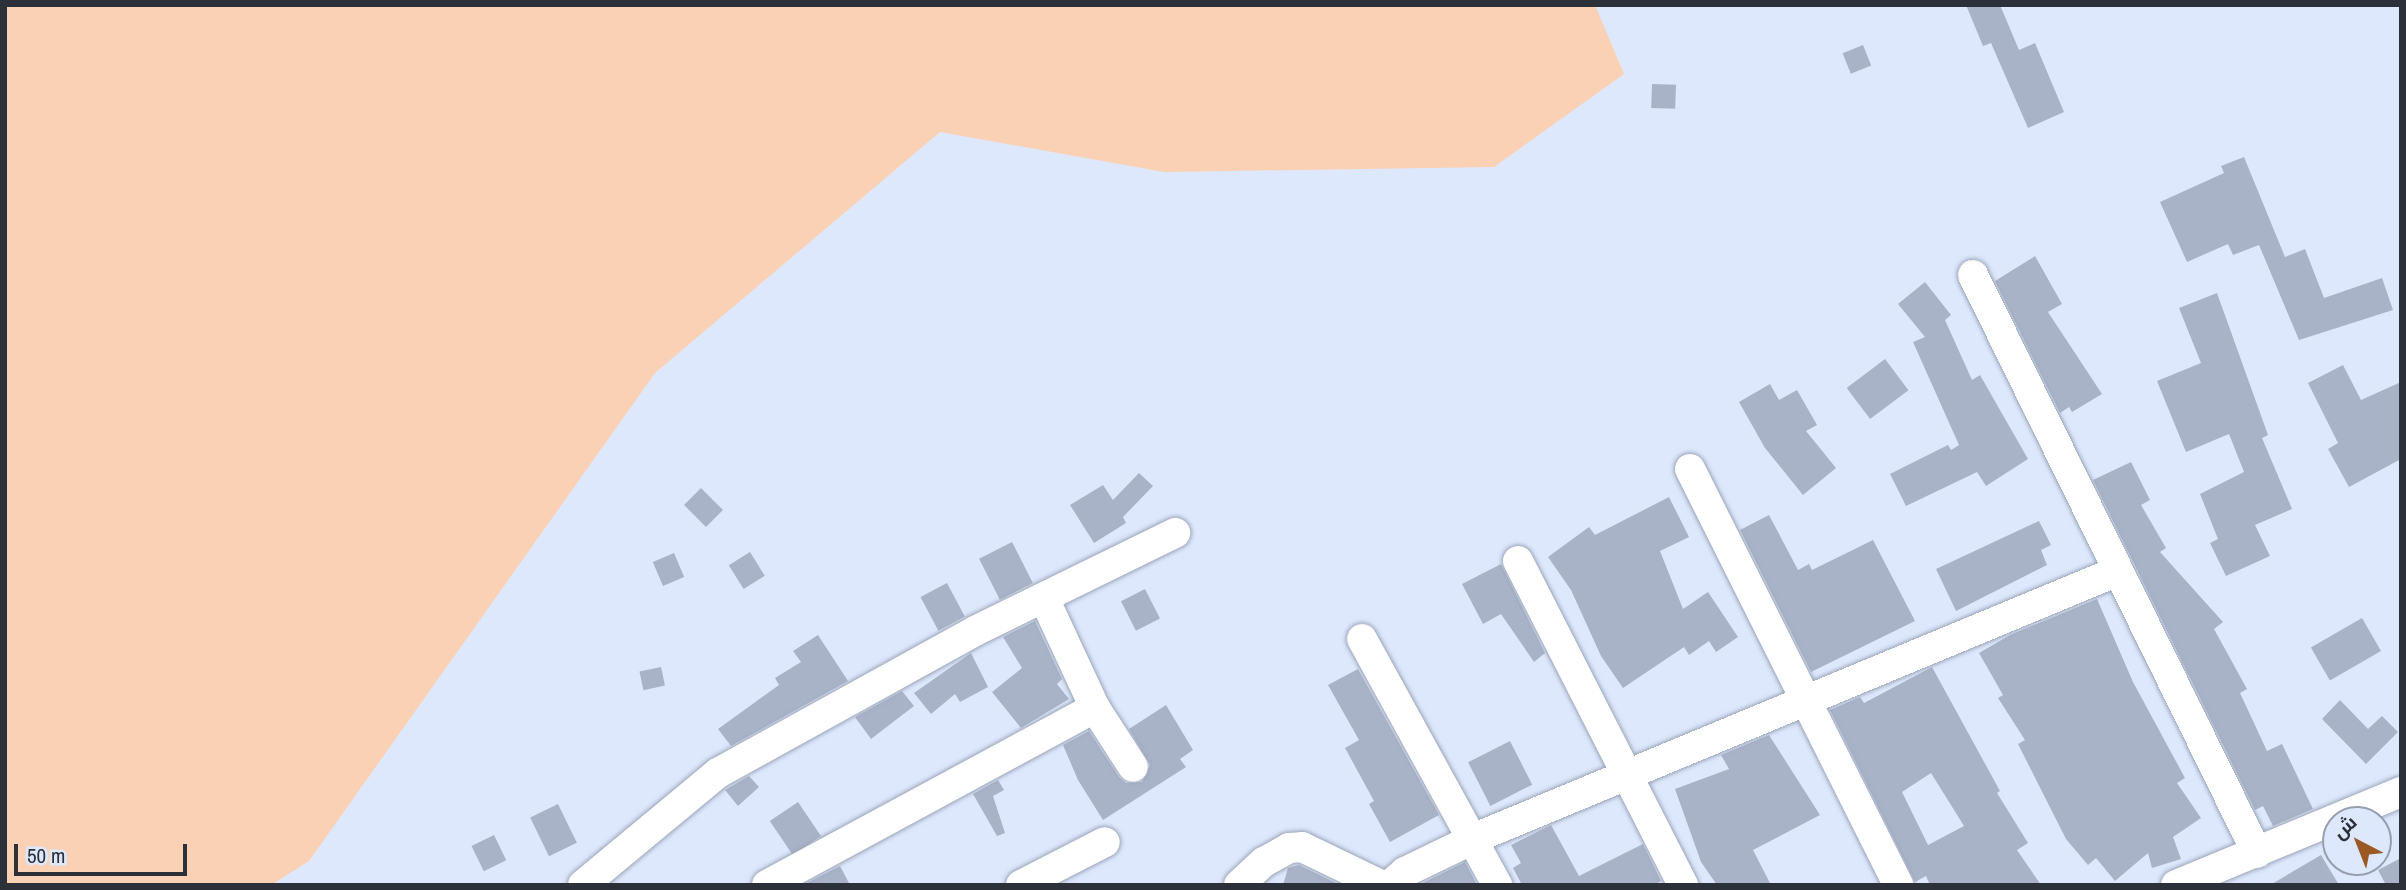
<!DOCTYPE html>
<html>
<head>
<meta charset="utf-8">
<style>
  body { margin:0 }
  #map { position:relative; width:2406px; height:890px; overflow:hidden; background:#dee8fd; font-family:"Archivo Narrow",Cairo,sans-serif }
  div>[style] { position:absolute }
  .green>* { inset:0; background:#fad1b4 }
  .building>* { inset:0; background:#a9b3c7; transform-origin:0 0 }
  .roads { filter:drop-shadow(0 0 2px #9ba5b9) drop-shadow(0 0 2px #9ba5b9) }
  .minor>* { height:30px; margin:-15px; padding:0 15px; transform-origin:15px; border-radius:15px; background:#fff }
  span { translate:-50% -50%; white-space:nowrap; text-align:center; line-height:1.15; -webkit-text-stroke:5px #dee8fd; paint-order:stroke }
  .frame { position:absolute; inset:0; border:7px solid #2c3038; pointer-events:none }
  .north { position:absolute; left:2322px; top:806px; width:70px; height:70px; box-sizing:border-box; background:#dee8fd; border:2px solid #979eae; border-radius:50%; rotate:318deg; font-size:19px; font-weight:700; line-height:28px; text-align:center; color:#2c3038 }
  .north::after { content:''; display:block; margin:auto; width:24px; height:32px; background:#995824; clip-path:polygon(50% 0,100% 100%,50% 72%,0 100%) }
  .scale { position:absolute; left:14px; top:844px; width:173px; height:32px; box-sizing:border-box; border:4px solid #2c3038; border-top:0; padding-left:9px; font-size:21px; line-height:24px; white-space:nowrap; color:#2c3038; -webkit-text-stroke:5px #dee8fd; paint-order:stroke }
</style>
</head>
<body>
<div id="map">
  <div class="green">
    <div style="clip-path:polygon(5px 5px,1595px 5px,1624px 74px,1494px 167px,1164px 172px,940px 132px,655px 373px,309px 861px,271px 885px,5px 885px)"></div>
  </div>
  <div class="building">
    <div style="clip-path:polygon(1966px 5px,2000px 5px,2019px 50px,2035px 43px,2064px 112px,2028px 128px,1991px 43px,1983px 46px)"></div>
    <div style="left:1863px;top:45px;width:22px;height:22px;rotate:68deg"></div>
    <div style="left:1652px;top:84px;width:24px;height:24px;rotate:2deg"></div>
    <div style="clip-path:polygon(2244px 157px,2285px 257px,2305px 249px,2324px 298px,2382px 278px,2393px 310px,2299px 340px,2259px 245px,2233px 255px,2228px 244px,2187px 262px,2160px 202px,2224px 173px,2221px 166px)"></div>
    <div style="clip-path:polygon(2035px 256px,2062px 304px,2048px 312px,2102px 394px,2072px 412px,2069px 407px,2060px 413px,1995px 281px)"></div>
    <div style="clip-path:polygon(1925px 282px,1951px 315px,1945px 320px,1972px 380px,1980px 375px,2028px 459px,1986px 486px,1977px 472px,1906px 506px,1890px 474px,1948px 445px,1951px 450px,1959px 445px,1913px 342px,1925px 337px,1898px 304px)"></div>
    <div style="clip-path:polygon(2217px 293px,2268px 435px,2262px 438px,2292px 509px,2255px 525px,2270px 556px,2226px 576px,2210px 543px,2218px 539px,2200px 494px,2244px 472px,2229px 434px,2186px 452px,2157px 381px,2201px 363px,2179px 308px)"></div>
    <div style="left:1885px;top:359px;width:39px;height:48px;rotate:53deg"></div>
    <div style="clip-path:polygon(2343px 365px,2361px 400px,2401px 382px,2401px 459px,2349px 487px,2328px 449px,2338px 443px,2308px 383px)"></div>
    <div style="clip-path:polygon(1770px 384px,1779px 400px,1797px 390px,1817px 425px,1806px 431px,1836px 468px,1803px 495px,1765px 448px,1739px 402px)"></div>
    <div style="clip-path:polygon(2131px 462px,2150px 500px,2141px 505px,2166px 548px,2160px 552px,2223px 622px,2214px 629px,2247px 689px,2240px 693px,2267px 751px,2282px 744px,2313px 809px,2273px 826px,2263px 806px,2255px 810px,2093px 480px)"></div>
    <div style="clip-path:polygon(1139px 473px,1153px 486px,1123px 517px,1126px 523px,1094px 543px,1070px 505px,1103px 485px,1113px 500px)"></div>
    <div style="left:701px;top:488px;width:31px;height:24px;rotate:45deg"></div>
    <div style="clip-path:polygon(1669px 497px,1689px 537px,1660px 551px,1683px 609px,1708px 592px,1738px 637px,1716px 652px,1709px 641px,1689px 655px,1684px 647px,1623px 688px,1601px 656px,1571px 590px,1548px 557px,1589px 527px,1595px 535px)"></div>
    <div style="clip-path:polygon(1769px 515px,1798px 570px,1809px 564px,1812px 570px,1873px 540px,1915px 621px,1811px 672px,1740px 530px)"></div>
    <div style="clip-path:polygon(2039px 521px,2051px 545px,2041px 550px,2047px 565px,1956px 611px,1936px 569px)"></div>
    <div style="left:1012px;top:542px;width:46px;height:37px;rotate:63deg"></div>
    <div style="left:750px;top:552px;width:28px;height:25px;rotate:58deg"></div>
    <div style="left:674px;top:553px;width:26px;height:23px;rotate:67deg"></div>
    <div style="clip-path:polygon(1501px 564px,1545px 653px,1534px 662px,1501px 614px,1483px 624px,1462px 584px)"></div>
    <div style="left:947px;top:583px;width:38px;height:30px;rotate:62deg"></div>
    <div style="left:1145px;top:589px;width:33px;height:27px;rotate:63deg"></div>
    <div style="clip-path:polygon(2097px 599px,2133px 682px,2185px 778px,2177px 783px,2201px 818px,2173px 837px,2181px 859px,2152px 868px,2148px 853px,2115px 881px,2096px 858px,2088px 865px,2066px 839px,2018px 744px,2025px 740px,1998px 698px,2003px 695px,1979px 653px,2010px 635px)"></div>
    <div style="left:2362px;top:618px;width:38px;height:59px;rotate:60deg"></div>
    <div style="clip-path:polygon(1035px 621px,1062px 679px,1057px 684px,1069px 699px,1021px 728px,992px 692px,1022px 668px,1003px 637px)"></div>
    <div style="clip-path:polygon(818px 635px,848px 681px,731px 746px,718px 729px,779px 685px,775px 678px,801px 662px,793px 651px)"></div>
    <div style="clip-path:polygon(971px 653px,988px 687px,960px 702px,955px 694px,931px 714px,914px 693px)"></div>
    <div style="left:661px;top:667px;width:19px;height:22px;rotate:78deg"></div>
    <div style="clip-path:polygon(evenodd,1932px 667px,2000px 791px,1997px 793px,2028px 843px,2017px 850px,2041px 885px,1930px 885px,1926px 876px,1915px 882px,1830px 710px,1860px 697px,1864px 703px,1932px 667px,1931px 773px,1964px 826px,1928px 845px,1902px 792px,1931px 773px)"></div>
    <div style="clip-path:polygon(1358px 669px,1439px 815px,1390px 842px,1369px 804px,1374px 801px,1345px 748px,1359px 740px,1328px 685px)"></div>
    <div style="clip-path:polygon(902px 691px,914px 706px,871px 739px,855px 717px)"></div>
    <div style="clip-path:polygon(2340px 700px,2368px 729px,2382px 716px,2398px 732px,2366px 764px,2322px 719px)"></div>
    <div style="clip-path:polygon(1166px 705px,1193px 750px,1180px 759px,1186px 767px,1103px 820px,1078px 780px,1063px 745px,1089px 731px,1119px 777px,1126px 783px,1142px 782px,1150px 765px,1129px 729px)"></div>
    <div style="clip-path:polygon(1769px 735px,1820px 815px,1753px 850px,1771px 885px,1717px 885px,1701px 862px,1675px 789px,1729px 769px,1721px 755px)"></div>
    <div style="left:1510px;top:741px;width:49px;height:47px;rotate:63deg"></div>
    <div style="clip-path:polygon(749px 776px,759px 787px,738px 806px,725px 790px)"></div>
    <div style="clip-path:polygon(998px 780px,1004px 790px,993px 796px,1005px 833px,997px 836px,973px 794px)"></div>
    <div style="left:798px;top:802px;width:41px;height:34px;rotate:56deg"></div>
    <div style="left:558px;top:804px;width:43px;height:31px;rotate:64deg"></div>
    <div style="clip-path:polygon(1551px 825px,1579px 876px,1643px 844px,1661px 881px,1654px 885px,1522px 885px,1513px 868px,1521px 863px,1511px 845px)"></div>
    <div style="left:494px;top:835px;width:28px;height:25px;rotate:64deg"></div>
    <div style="clip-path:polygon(2321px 855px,2339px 885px,2270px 885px)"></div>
    <div style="clip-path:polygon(2401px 858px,2401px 885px,2386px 885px,2378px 870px)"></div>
    <div style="clip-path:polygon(1465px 862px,1477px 885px,1419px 885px)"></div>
    <div style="clip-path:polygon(1299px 865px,1340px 885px,1283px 885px,1288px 868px)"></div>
    <div style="clip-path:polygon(840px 866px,850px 885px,808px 885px,807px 883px)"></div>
  </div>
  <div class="roads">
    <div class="minor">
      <div style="left:1973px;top:275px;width:644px;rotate:63.83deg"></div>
      <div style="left:1690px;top:469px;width:465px;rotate:63.4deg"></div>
      <div style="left:1518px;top:561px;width:364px;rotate:63deg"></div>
      <div style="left:1362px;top:639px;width:281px;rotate:61.2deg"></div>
      <div style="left:1095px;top:708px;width:70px;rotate:57.2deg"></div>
      <div style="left:583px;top:885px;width:175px;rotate:-39.7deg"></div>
      <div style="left:718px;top:773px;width:294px;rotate:-28.9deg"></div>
      <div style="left:975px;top:631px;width:223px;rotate:-26.1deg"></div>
      <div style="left:767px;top:885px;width:373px;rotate:-28.4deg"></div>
      <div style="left:1095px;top:708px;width:121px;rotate:-114.9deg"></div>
      <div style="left:1021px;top:885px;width:94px;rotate:-27.1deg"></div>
      <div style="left:1239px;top:885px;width:34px;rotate:-43deg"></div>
      <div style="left:1264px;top:862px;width:29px;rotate:-29deg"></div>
      <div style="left:1289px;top:848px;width:13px;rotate:-4deg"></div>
      <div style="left:1302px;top:847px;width:88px;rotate:25.7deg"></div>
      <div style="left:1390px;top:885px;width:20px;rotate:-41deg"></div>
      <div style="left:1405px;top:872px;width:78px;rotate:-25.9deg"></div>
      <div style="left:1475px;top:838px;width:696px;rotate:-22.55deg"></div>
      <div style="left:2176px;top:885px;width:243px;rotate:-22.5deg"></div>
    </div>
  </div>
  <div class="frame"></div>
  <div class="north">ش</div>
  <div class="scale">50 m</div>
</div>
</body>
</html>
